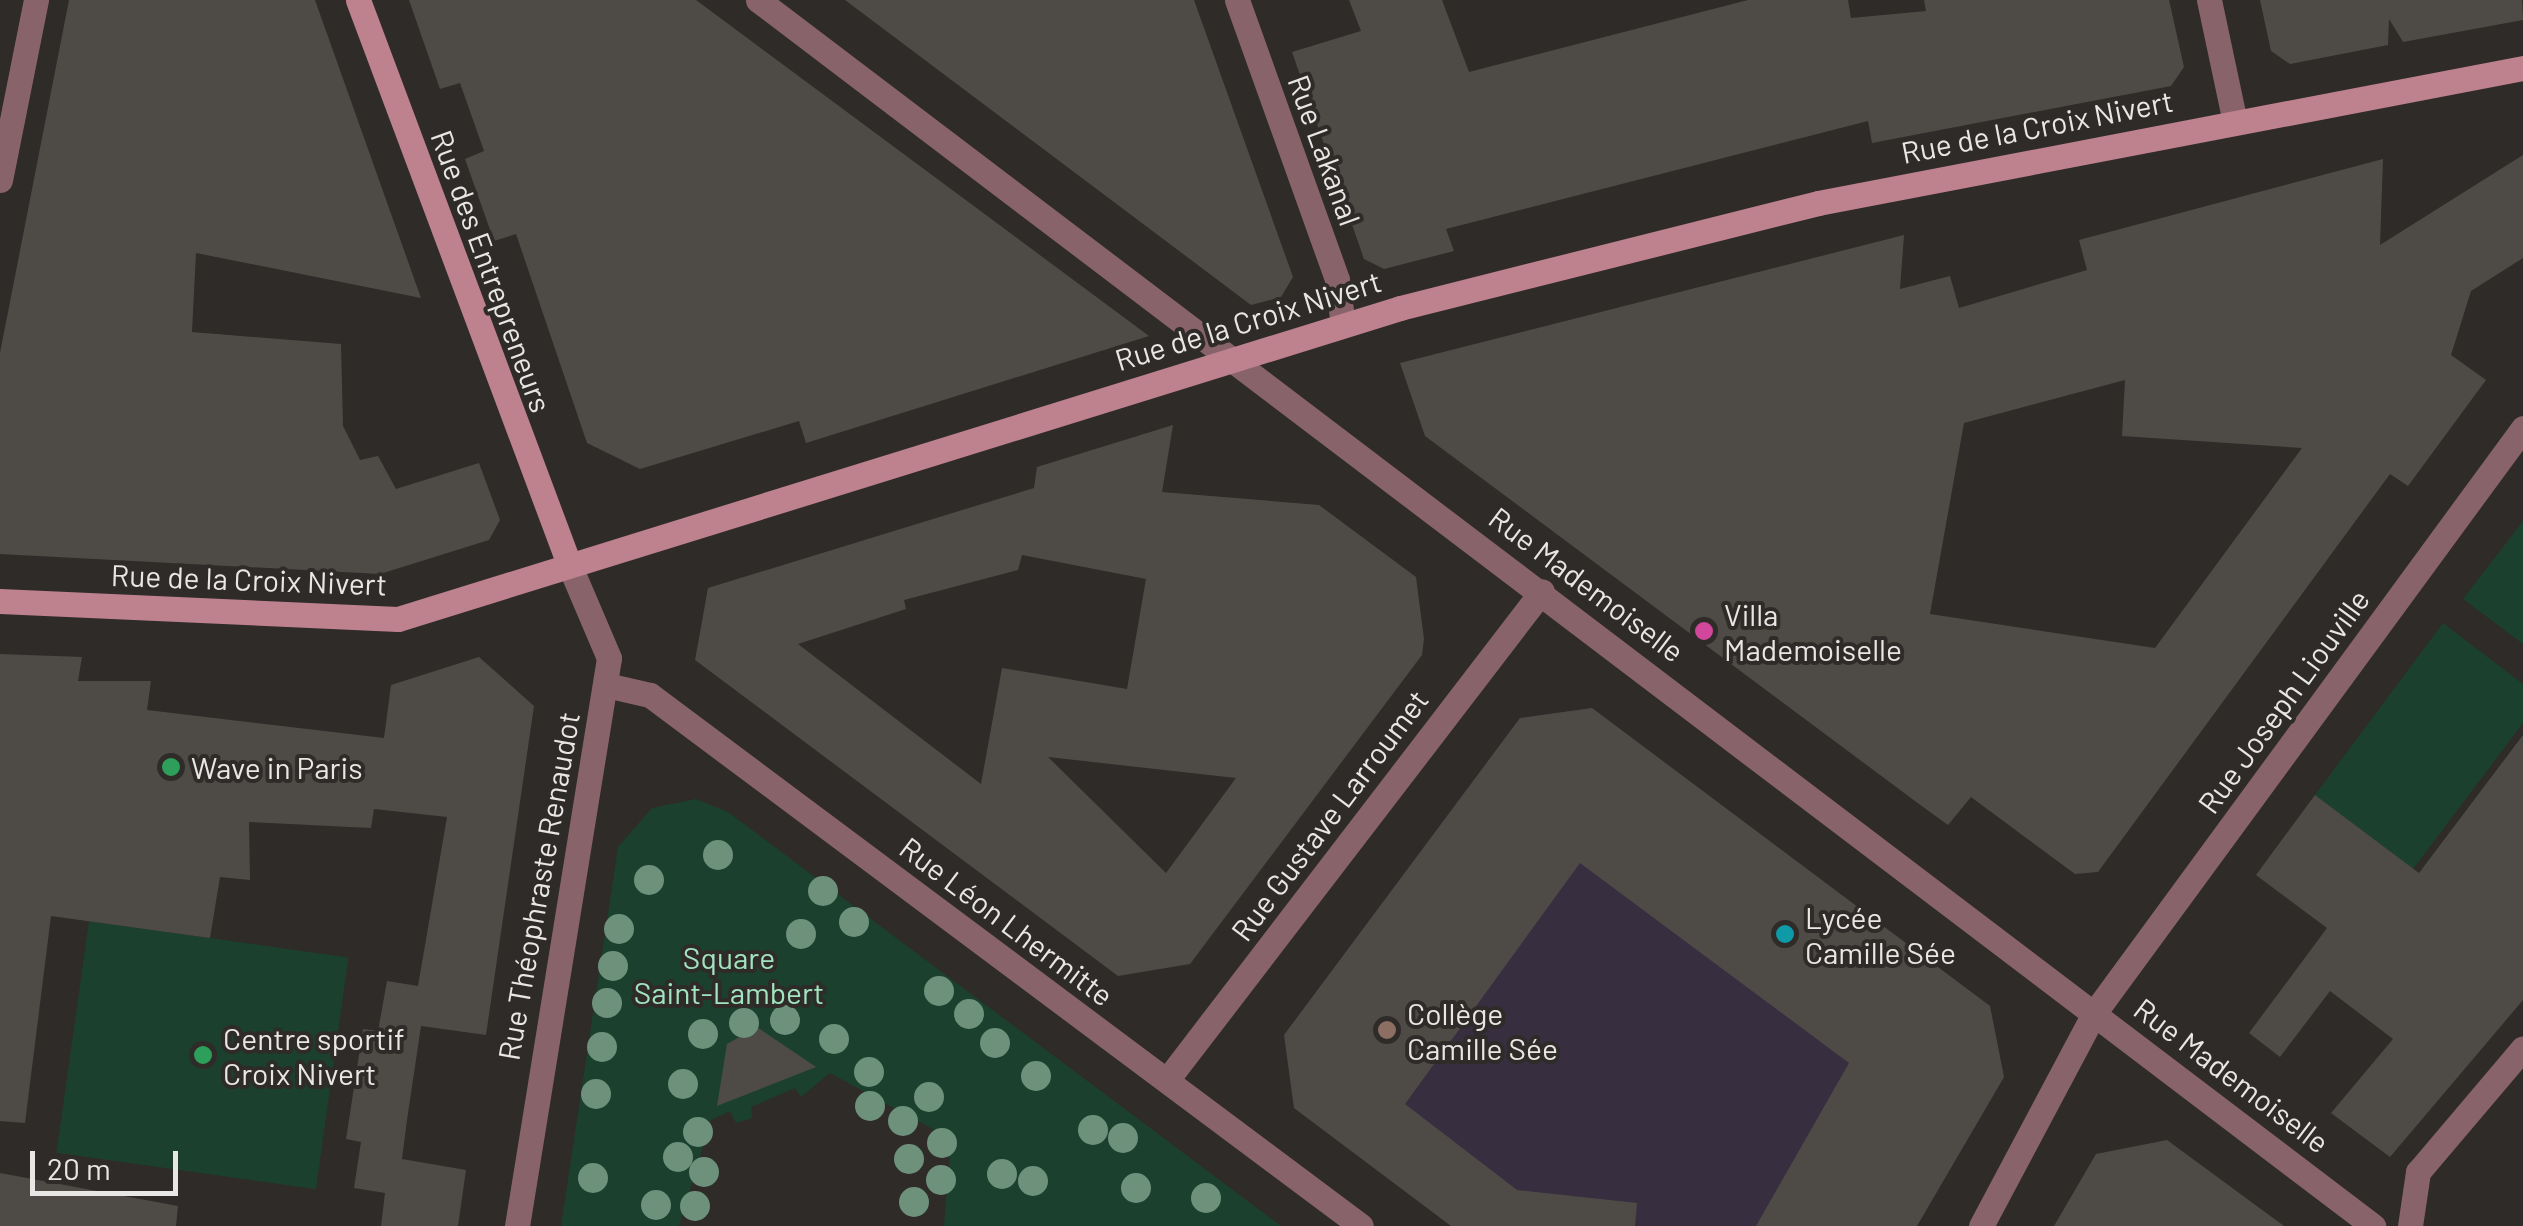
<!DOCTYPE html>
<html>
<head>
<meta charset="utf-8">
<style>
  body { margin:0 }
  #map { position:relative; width:2523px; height:1226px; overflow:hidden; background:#2e2b28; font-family:Barlow,sans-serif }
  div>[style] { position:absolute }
  .education>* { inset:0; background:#372f40 }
  .green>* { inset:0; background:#1c402e; transform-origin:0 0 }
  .building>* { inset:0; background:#4e4b47 }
  .street>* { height:25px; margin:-12.5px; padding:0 12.5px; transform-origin:12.5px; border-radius:12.5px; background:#89636a }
  .secondary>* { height:25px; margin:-12.5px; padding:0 12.5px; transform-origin:12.5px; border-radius:12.5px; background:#be818e }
  .trees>* { width:30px; height:30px; margin:-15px; border-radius:50%; background:#6e917c }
  .dots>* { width:28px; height:28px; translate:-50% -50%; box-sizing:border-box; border:5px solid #2e2b28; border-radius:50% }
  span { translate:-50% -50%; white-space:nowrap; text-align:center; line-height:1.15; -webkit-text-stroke:8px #2e2b28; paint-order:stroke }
  .street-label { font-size:30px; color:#e9e7e5 }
  .poi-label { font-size:30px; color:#e9e7e5 }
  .left { translate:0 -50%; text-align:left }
  .park-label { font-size:30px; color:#a2e4c0 }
  .scale { position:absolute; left:30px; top:1151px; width:148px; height:45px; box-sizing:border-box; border:5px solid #e9e7e5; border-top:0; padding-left:12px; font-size:30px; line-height:35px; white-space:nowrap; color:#e9e7e5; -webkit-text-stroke:8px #2e2b28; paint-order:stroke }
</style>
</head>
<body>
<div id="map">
  <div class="education">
    <div style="clip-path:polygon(1592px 708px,1990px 1006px,2004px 1077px,1917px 1226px,1451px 1226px,1294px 1108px,1284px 1035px,1520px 718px)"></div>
  </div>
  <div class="green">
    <div style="clip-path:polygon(2523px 521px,2523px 644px,2463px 599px)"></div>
    <div style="clip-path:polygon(2443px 623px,2523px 684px,2523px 723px,2413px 869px,2315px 795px)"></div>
    <div style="clip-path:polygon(696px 799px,728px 812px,1281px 1226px,944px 1226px,951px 1139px,830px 1073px,801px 1097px,795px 1088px,751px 1107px,752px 1118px,736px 1123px,730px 1111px,711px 1120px,679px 1226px,561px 1226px,618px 847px,652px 808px)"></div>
    <div style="left:89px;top:921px;width:262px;height:234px;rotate:8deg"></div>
  </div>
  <div class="building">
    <div style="clip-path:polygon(69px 0,315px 0,421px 298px,196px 253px,192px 332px,341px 344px,343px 426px,360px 460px,378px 456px,396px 489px,479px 463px,500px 520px,489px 540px,380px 574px,0 554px,0 353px)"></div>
    <div style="clip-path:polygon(409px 0,696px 0,1149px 336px,806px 443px,799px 421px,640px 469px,587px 443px,516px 234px,494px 241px,465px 159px,484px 151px,460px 83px,440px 89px)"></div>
    <div style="clip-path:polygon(845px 0,1194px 0,1293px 277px,1281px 297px,1251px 305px)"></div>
    <div style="clip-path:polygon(1349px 0,1442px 0,1469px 72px,1748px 0,1848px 0,1851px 18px,1926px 11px,1924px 0,2169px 0,2184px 67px,2171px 86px,1872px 143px,1868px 121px,1446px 229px,1454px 251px,1384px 269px,1364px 259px,1292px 52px,1361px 31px)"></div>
    <div style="clip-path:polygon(2260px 0,2522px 0,2523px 20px,2403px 42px,2389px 19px,2388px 45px,2290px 64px,2271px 51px)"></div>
    <div style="clip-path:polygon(evenodd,2523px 155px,2523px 258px,2471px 291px,2451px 355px,2486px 380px,2408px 486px,2390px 474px,2098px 872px,2075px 874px,1971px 797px,1948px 825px,1919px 804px,1425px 436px,1400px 363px,1904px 235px,1900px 289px,1950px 276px,1959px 308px,2087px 270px,2079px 240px,2383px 159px,2380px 245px,2523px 155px,2125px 380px,2122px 436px,2302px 448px,2155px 648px,1930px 614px,1964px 423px,2125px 380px)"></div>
    <div style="clip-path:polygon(evenodd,1173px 425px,1162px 492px,1319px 505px,1416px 577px,1424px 639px,1422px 655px,1190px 964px,1118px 976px,695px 660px,708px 588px,1034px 488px,1037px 467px,1173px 425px,1022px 555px,1146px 579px,1127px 689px,1002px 668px,981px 784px,798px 644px,906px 609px,904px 600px,1018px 570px,1022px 555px,1173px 425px,1048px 757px,1236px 778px,1166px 873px,1048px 757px)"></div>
    <div style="clip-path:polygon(0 654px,82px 657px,78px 681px,151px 681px,147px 710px,384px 738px,391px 685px,479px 657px,534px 706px,486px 1035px,421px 1026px,407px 1120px,402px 1159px,466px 1170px,458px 1226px,381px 1226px,385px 1193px,354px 1188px,361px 1142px,346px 1139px,363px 1029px,378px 1031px,387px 981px,418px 986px,447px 817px,374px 809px,371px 828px,249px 822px,250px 880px,220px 877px,210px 938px,51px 916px,25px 1123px,0 1121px)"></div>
    <div style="clip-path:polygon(1592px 708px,1990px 1006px,2004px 1077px,1917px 1226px,1756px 1226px,1849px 1063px,1580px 863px,1405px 1104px,1517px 1190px,1637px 1203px,1635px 1226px,1451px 1226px,1294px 1108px,1284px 1035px,1520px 718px)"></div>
    <div style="clip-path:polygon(2523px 735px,2523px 1000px,2390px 1157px,2331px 1113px,2393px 1039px,2330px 991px,2280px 1057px,2249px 1033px,2327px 928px,2256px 875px,2315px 795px,2419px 873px)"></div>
    <div style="clip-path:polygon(757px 1027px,816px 1067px,717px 1106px,727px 1044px)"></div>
    <div style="clip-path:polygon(2167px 1140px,2284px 1226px,2054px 1226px,2096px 1154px)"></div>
    <div style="clip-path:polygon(0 1173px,178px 1206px,176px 1226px,0 1226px)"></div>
  </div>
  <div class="street">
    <div style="left:758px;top:0;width:2028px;rotate:37.2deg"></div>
    <div style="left:1237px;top:0;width:297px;rotate:70.3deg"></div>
    <div style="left:1337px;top:280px;width:45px;rotate:82.4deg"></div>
    <div style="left:2209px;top:0;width:121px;rotate:78deg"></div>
    <div style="left:0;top:180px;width:184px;rotate:-78.7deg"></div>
    <div style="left:606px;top:685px;width:45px;rotate:12.8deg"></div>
    <div style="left:650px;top:695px;width:887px;rotate:36.75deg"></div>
    <div style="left:1167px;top:1080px;width:616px;rotate:-52.52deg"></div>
    <div style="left:517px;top:1226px;width:575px;rotate:-80.8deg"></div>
    <div style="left:609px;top:658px;width:102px;rotate:-113.1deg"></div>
    <div style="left:1981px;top:1226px;width:242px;rotate:-62deg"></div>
    <div style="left:2095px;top:1012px;width:724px;rotate:-53.76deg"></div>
    <div style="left:2410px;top:1226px;width:55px;rotate:-81.6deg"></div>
    <div style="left:2418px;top:1172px;width:162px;rotate:-49.7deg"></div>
  </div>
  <div class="secondary">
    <div style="left:358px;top:0;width:602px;rotate:69.49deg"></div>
    <div style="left:0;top:601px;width:398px;rotate:2.6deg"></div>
    <div style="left:398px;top:619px;width:1049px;rotate:-17.24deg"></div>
    <div style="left:1400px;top:308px;width:431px;rotate:-14.1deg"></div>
    <div style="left:1818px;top:203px;width:718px;rotate:-10.84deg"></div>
  </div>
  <div class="trees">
    <div style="left:718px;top:855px"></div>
    <div style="left:649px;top:880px"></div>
    <div style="left:823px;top:891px"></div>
    <div style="left:854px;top:922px"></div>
    <div style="left:619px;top:929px"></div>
    <div style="left:801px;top:934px"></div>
    <div style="left:613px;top:966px"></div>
    <div style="left:939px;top:991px"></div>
    <div style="left:607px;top:1003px"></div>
    <div style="left:969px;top:1014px"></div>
    <div style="left:785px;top:1020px"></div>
    <div style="left:744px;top:1023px"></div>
    <div style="left:703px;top:1034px"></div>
    <div style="left:834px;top:1039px"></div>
    <div style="left:995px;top:1043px"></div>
    <div style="left:602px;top:1047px"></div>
    <div style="left:869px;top:1072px"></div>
    <div style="left:1036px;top:1076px"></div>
    <div style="left:683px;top:1084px"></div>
    <div style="left:596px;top:1094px"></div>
    <div style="left:929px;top:1097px"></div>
    <div style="left:870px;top:1106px"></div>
    <div style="left:903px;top:1121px"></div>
    <div style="left:1093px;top:1130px"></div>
    <div style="left:698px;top:1132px"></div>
    <div style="left:1123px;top:1138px"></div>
    <div style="left:942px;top:1143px"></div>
    <div style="left:678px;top:1157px"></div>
    <div style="left:909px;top:1159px"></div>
    <div style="left:704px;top:1172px"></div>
    <div style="left:1002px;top:1174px"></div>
    <div style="left:593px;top:1178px"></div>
    <div style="left:941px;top:1180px"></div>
    <div style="left:1033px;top:1181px"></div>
    <div style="left:1136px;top:1188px"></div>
    <div style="left:1206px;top:1198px"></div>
    <div style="left:914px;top:1202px"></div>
    <div style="left:656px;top:1205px"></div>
    <div style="left:695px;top:1206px"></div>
  </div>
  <div class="dots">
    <div style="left:1704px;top:631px;background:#d1479c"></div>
    <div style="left:171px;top:767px;background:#2e9e5b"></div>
    <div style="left:1785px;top:934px;background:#0f9aa8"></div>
    <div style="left:1387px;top:1030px;background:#8d6e63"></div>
    <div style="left:203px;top:1055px;background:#2e9e5b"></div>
  </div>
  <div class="street-label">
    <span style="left:2037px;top:126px;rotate:-11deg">Rue de la Croix Nivert</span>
    <span style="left:1325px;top:150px;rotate:70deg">Rue Lakanal</span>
    <span style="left:492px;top:271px;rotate:70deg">Rue des Entrepreneurs</span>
    <span style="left:1248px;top:320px;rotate:-17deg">Rue de la Croix Nivert</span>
    <span style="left:249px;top:579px;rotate:2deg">Rue de la Croix Nivert</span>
    <span style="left:1587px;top:584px;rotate:37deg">Rue Mademoiselle</span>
    <span style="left:2283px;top:701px;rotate:-54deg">Rue Joseph Liouville</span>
    <span style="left:1329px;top:815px;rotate:-53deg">Rue Gustave Larroumet</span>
    <span style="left:538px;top:886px;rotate:-80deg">Rue Théophraste Renaudot</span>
    <span style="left:1007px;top:921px;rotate:37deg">Rue Léon Lhermitte</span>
    <span style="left:2232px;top:1075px;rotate:37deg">Rue Mademoiselle</span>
  </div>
  <div class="poi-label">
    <span class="left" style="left:1724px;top:631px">Villa<br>Mademoiselle</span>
    <span class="left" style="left:191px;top:767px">Wave in Paris</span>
    <span class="left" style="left:1805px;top:934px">Lycée<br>Camille Sée</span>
    <span class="left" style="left:1407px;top:1030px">Collège<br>Camille Sée</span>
    <span class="left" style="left:223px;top:1055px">Centre sportif<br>Croix Nivert</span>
  </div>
  <div class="park-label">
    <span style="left:729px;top:974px">Square<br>Saint-Lambert</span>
  </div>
  <div class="scale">20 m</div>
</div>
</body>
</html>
